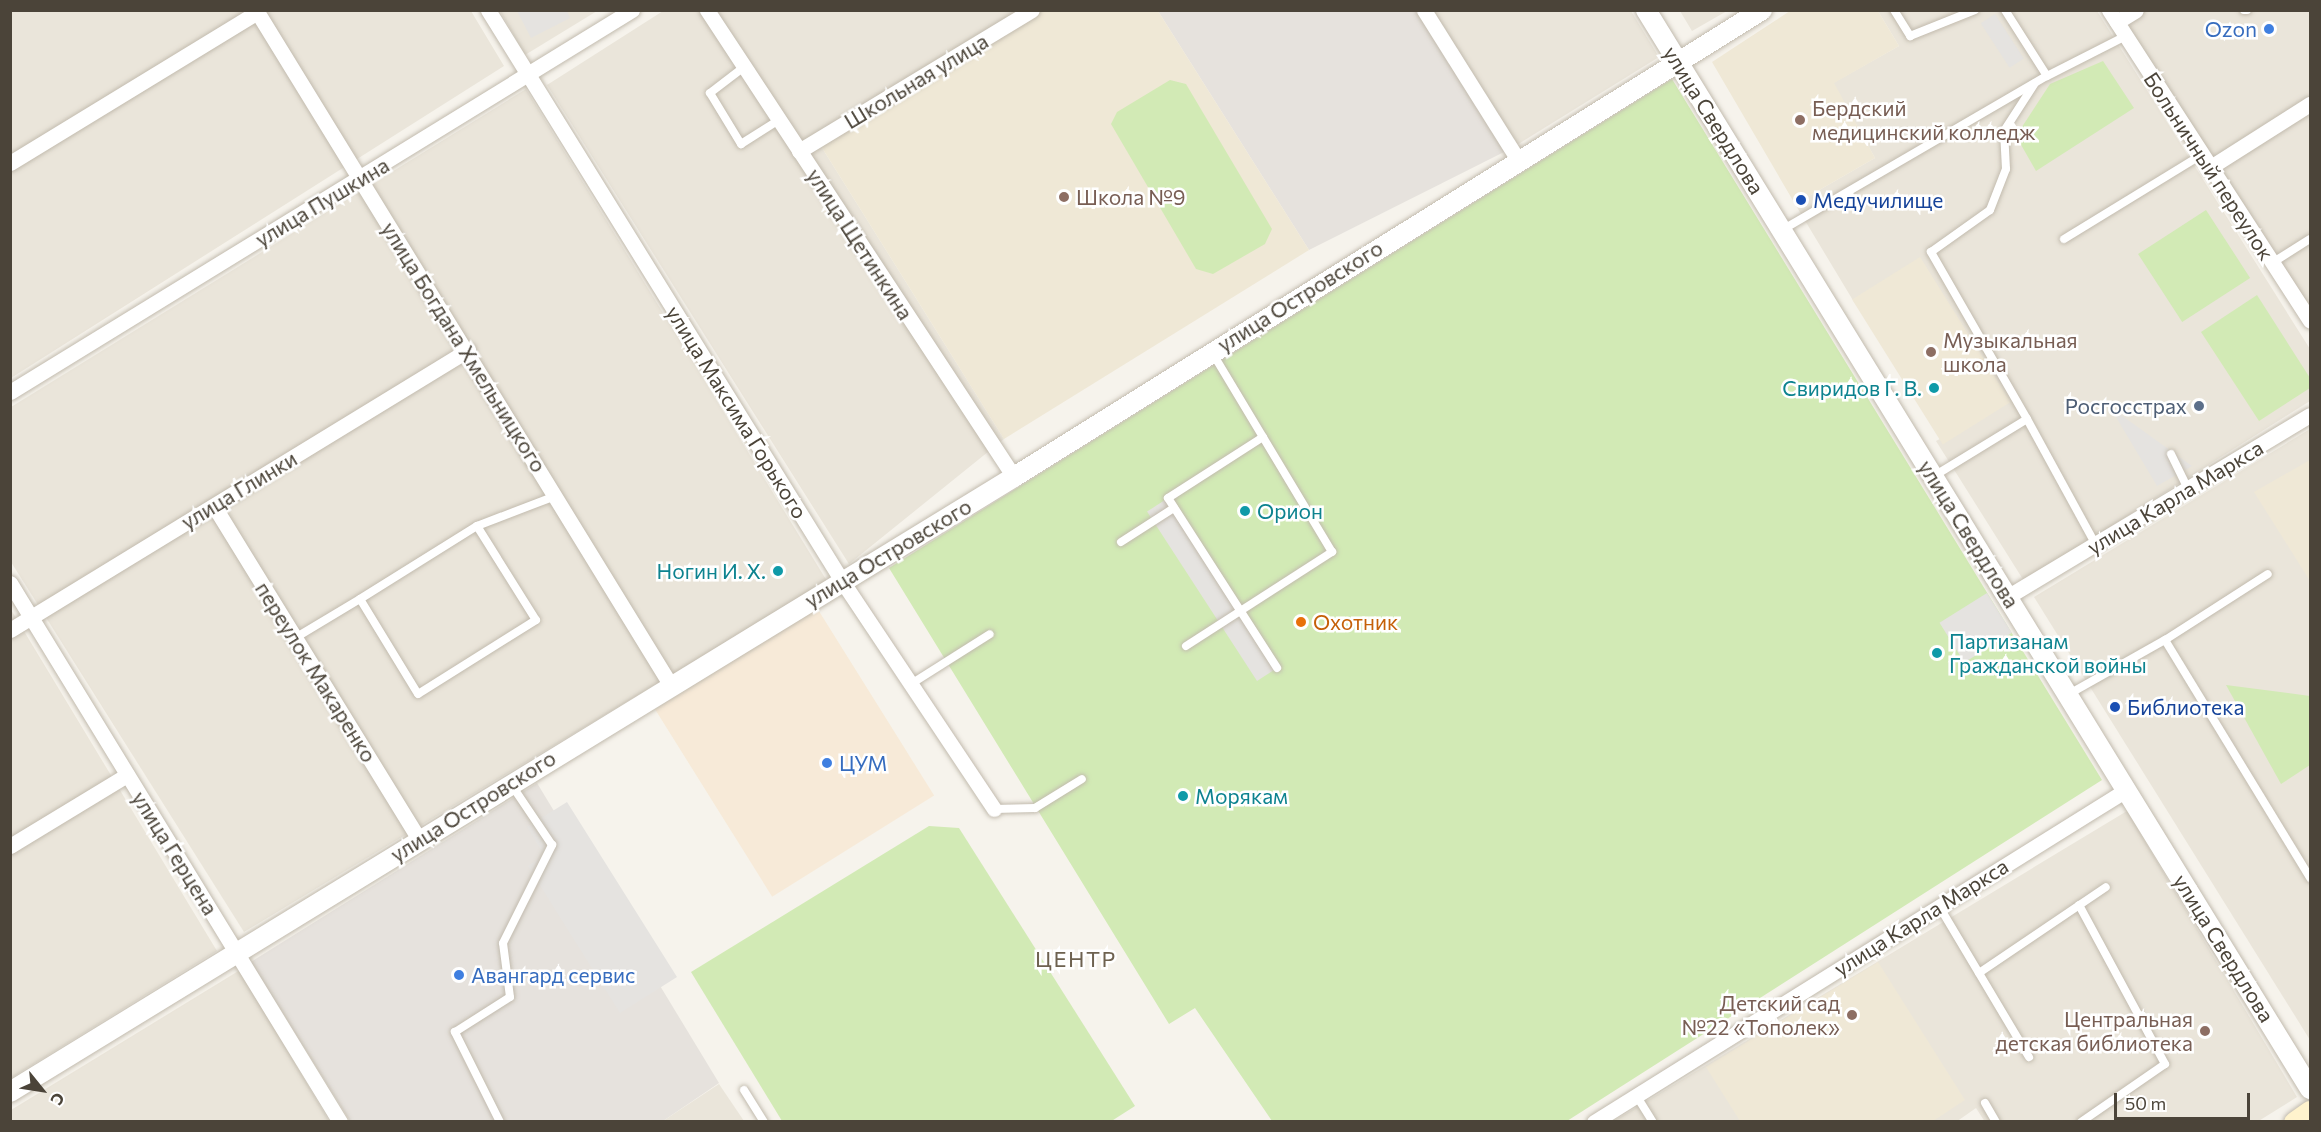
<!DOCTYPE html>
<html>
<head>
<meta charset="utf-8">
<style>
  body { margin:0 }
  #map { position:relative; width:2321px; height:1132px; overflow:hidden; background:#f6f3ec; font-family:Commissioner,sans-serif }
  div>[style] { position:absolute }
  .residential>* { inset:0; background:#eae5da }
  .commercial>* { inset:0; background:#f7ead8; transform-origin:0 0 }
  .industrial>* { inset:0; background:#e6e2dd }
  .education>* { inset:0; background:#efe8d6; transform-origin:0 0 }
  .green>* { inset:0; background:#d2eab5; transform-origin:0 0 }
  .parking>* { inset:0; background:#e5e3e0; transform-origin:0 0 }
  .roads { filter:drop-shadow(0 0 2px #c2bbae) drop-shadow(0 0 2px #c2bbae) }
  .service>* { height:8px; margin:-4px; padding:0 4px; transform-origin:4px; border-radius:4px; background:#fff }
  .minor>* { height:15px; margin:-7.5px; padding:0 7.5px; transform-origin:7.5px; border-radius:7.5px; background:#fff }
  .tertiary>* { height:20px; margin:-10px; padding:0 10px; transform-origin:10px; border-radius:10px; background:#fff }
  .secondary>* { height:21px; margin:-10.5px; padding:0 10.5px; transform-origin:10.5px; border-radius:10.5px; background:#fff3cd }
  .dots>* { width:16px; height:16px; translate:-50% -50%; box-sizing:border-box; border:3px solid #fff; border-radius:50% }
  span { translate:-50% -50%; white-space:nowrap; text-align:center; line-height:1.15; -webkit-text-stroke:5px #fff; paint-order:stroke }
  .shop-label { font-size:21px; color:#366cbe }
  .right { translate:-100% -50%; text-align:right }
  .left { translate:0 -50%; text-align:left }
  .street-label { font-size:21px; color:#4b4439 }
  .education-label { font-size:21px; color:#785e54 }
  .transit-label { font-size:21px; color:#164399 }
  .culture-label { font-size:21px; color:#0d838f }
  .service-label { font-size:21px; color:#4e5e75 }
  .food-label { font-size:21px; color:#c56008 }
  .neighbourhood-label { font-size:22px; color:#6e6250; letter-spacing:1.5px }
  .frame { position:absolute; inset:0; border:12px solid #4b4439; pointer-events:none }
  .north { position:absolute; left:12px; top:1060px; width:60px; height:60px; -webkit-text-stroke:4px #fff; paint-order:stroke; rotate:120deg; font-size:16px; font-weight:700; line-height:24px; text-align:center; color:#4b4439 }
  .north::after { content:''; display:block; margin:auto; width:21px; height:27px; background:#4b4439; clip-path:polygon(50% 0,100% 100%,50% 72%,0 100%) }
  .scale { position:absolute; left:2114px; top:1093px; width:136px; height:27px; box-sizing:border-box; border:3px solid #4b4439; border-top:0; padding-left:8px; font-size:18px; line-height:21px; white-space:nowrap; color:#4b4439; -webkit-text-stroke:4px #fff; paint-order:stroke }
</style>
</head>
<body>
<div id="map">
  <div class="residential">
    <div style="clip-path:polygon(11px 11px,471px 11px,504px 66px,11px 378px)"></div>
    <div style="clip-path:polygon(500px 11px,597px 11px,525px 55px)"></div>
    <div style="clip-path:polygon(663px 11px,1037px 11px,819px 143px,1004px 439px,849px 564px,547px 85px)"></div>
    <div style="clip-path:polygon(1426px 11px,1631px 11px,1659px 57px,1512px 148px)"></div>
    <div style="clip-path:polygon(1680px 11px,1727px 11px,1692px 31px)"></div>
    <div style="clip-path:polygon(1878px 11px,2097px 11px,2310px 349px,2310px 401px,2024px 581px,1936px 441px,2010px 402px,1920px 258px,1854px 302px,1795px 204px,1875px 158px,1833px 83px,1899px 46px)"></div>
    <div style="clip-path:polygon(2118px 11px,2310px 11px,2310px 314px)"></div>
    <div style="clip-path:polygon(526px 89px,827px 581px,244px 932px,11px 562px,11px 407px)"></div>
    <div style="clip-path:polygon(2310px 429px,2310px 1040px,2034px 597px)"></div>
    <div style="clip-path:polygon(10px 608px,217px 951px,11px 1078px,10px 1078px)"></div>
    <div style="clip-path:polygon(2127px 811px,2297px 1097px,2257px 1122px,1985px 1122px,1976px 1108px,1956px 1122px,1612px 1122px)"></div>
    <div style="clip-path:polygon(240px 970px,329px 1121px,11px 1122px,11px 1110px)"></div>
    <div style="clip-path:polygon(719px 1084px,744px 1121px,663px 1121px)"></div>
  </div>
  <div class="commercial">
    <div style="left:817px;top:608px;width:221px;height:191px;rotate:58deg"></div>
  </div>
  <div class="industrial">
    <div style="clip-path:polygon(1158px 11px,1426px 11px,1512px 148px,1309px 250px)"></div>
    <div style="clip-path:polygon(537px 783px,719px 1083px,663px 1121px,350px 1121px,251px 962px)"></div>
  </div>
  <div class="education">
    <div style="clip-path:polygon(1037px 11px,1158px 11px,1309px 250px,1004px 439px,819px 143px)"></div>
    <div style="clip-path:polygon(1790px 11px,1878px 11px,1899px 46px,1834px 83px,1875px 158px,1795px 204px,1712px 62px)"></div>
    <div style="left:1920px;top:257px;width:171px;height:80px;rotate:58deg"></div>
    <div style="clip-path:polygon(2310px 460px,2310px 581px,2254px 492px)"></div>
    <div style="clip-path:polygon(1878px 962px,1965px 1100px,1933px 1121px,1740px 1121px,1706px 1067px)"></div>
  </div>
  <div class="green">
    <div style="clip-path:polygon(2103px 61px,2134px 108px,2036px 171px,2016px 136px,2050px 84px)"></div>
    <div style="clip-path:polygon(1672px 79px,2102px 780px,1567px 1121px,1272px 1121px,1195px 1008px,1169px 1024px,889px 568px)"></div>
    <div style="clip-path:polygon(1170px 80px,1186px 84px,1272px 229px,1265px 244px,1213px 274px,1196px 269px,1111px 124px,1117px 112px)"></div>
    <div style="left:2206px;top:210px;width:81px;height:81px;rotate:57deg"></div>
    <div style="clip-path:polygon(2257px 295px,2310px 378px,2310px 388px,2259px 421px,2201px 332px)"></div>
    <div style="clip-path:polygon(2226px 685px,2310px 696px,2310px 765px,2281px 784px)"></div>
    <div style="clip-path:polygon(929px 826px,959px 828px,1135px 1106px,1110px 1122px,782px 1121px,691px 972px)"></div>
  </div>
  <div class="parking">
    <div style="clip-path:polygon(517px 11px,567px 11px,570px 18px,531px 38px)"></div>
    <div style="left:1995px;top:14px;width:53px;height:17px;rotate:57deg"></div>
    <div style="clip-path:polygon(2110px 407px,2192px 466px,2157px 486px)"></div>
    <div style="left:1168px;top:498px;width:202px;height:25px;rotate:57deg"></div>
    <div style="left:1987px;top:593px;width:47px;height:56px;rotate:58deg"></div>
    <div style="clip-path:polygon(567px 802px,677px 977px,620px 1013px,528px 866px,544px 855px,527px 827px)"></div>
  </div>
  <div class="roads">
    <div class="service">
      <div style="left:1894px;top:10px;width:31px;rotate:58deg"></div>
      <div style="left:1910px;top:36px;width:70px;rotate:-21.8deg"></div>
      <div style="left:2005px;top:10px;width:78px;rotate:57.5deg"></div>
      <div style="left:2244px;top:10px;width:3px"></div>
      <div style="left:744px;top:67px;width:43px;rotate:142.6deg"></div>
      <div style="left:710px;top:93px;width:60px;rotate:58.7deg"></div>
      <div style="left:741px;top:144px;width:45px;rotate:-32.3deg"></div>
      <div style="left:1782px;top:230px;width:306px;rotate:-30.2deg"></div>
      <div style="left:2047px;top:76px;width:89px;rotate:-26.9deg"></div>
      <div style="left:2064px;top:239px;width:161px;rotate:-31.5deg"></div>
      <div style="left:2272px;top:263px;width:45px;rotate:-32.3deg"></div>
      <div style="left:2027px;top:419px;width:193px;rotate:-119.9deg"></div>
      <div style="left:1931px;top:252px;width:72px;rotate:-35.4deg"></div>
      <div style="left:1990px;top:210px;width:44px;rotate:-68.7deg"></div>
      <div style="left:2006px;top:169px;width:38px;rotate:-93deg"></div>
      <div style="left:2004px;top:131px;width:57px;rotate:-57.1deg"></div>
      <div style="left:1263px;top:437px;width:113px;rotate:147.3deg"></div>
      <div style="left:1168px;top:498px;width:202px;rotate:57.3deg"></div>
      <div style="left:2171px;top:454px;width:39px;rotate:64deg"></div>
      <div style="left:1934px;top:476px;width:109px;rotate:-31.5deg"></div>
      <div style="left:2027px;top:419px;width:144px;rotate:61.3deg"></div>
      <div style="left:477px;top:526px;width:111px;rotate:57.9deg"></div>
      <div style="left:536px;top:620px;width:139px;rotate:147.9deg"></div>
      <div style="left:418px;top:694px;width:111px;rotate:-121.4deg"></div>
      <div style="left:360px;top:599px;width:138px;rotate:-32deg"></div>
      <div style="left:477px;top:526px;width:84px;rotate:-21deg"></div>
      <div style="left:1121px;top:542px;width:63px;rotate:-32.7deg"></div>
      <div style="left:295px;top:638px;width:76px;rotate:-31deg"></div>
      <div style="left:2165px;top:640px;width:122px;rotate:-32.7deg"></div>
      <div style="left:1186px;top:646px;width:174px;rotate:-32.8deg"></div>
      <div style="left:1332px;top:552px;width:233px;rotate:-121deg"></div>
      <div style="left:911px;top:684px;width:93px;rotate:-32.3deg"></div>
      <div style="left:2069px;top:694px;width:110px;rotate:-29.4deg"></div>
      <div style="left:2165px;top:640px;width:279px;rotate:58.6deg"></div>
      <div style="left:994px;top:809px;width:41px;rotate:-1.4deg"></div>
      <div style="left:1035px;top:808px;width:55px;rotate:-31.7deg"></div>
      <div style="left:2079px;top:905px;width:181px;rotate:61.6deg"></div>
      <div style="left:2165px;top:1064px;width:102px;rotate:145.4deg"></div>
      <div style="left:1939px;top:906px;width:176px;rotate:59.2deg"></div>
      <div style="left:1979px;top:973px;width:153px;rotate:-34.1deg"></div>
      <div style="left:744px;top:1090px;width:38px;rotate:58deg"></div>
      <div style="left:1636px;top:1095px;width:32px;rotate:58deg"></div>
      <div style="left:1985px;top:1103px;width:22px;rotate:60deg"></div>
      <div style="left:500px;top:1122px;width:101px;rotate:-116.6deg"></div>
      <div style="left:455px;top:1032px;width:65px;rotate:-32.5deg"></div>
      <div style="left:510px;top:997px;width:54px;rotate:-97.4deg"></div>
      <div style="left:503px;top:943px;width:110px;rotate:-63.4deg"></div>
      <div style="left:552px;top:845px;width:70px;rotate:-123.9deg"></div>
    </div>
    <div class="minor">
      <div style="left:256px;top:10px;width:791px;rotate:58.44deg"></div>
      <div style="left:488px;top:10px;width:672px;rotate:58.2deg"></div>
      <div style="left:842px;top:581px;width:274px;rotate:56.3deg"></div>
      <div style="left:707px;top:10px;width:559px;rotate:56.68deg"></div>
      <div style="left:1424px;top:10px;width:177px;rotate:57.9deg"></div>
      <div style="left:2109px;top:10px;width:370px;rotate:57.1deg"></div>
      <div style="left:2117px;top:22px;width:22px;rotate:-32deg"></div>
      <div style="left:799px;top:151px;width:272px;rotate:-31.2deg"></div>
      <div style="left:10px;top:163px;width:289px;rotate:-31.4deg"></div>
      <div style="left:2209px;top:168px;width:120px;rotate:-32.4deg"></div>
      <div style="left:10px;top:392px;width:730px;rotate:-31.56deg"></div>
      <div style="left:214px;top:506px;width:391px;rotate:58.4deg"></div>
      <div style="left:10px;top:583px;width:632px;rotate:58.52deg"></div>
      <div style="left:2007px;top:597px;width:353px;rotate:-31deg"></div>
      <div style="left:10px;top:630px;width:537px;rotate:-31.44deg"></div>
      <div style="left:10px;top:846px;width:137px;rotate:-31.3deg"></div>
      <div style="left:1594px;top:1122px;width:627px;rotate:-31.97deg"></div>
    </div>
    <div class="tertiary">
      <div style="left:1646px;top:10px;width:1267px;rotate:58.39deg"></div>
      <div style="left:10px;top:1092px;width:1177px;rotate:-31.49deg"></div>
      <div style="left:1014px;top:477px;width:882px;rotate:-31.98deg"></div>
    </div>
    <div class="secondary">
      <div style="left:2294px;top:1122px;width:19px;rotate:-35deg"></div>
    </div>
  </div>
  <div class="dots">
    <div style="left:2269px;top:29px;background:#3f7fe0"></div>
    <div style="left:1800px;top:120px;background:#8d6e63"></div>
    <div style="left:1064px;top:197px;background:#8d6e63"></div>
    <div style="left:1801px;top:200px;background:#1a4fb4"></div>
    <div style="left:1931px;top:352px;background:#8d6e63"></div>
    <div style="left:1934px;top:388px;background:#0f9aa8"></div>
    <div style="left:2199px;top:406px;background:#5c6f8a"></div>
    <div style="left:1245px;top:511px;background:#0f9aa8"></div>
    <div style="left:778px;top:571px;background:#0f9aa8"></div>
    <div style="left:1301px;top:622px;background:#e8710a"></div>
    <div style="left:1937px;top:653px;background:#0f9aa8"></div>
    <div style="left:2115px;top:707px;background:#1a4fb4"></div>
    <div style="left:827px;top:763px;background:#3f7fe0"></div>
    <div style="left:1183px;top:796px;background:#0f9aa8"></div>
    <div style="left:459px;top:975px;background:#3f7fe0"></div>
    <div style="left:1852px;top:1015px;background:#8d6e63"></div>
    <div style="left:2205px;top:1031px;background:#8d6e63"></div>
  </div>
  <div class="shop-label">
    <span class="right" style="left:2257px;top:29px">Ozon</span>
    <span class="left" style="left:839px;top:763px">ЦУМ</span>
    <span class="left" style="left:471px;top:975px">Авангард сервис</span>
  </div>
  <div class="street-label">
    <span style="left:916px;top:81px;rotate:-31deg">Школьная улица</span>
    <span style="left:1714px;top:120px;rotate:58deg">улица Свердлова</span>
    <span style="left:2209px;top:166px;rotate:57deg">Больничный переулок</span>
    <span style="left:322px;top:202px;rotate:-31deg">улица Пушкина</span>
    <span style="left:860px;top:244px;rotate:57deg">улица Щетинкина</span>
    <span style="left:1300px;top:296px;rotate:-32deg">улица Островского</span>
    <span style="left:464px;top:347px;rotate:58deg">улица Богдана Хмельницкого</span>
    <span style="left:737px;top:412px;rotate:58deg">улица Максима Горького</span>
    <span style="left:239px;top:490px;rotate:-31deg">улица Глинки</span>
    <span style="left:2175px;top:497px;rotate:-31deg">улица Карла Маркса</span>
    <span style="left:1969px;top:534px;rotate:58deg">улица Свердлова</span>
    <span style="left:888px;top:553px;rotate:-31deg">улица Островского</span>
    <span style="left:316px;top:672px;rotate:58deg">переулок Макаренко</span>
    <span style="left:473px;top:806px;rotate:-32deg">улица Островского</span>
    <span style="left:175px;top:853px;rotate:58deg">улица Герцена</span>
    <span style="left:1921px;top:917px;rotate:-32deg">улица Карла Маркса</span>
    <span style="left:2224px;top:948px;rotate:58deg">улица Свердлова</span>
  </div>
  <div class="education-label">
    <span class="left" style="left:1812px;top:120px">Бердский<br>медицинский колледж</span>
    <span class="left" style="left:1076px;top:197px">Школа №9</span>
    <span class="left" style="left:1943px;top:352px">Музыкальная<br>школа</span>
    <span class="right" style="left:1840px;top:1015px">Детский сад<br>№22 «Тополек»</span>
    <span class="right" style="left:2193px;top:1031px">Центральная<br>детская библиотека</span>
  </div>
  <div class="transit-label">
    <span class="left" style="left:1813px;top:200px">Медучилище</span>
    <span class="left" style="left:2127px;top:707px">Библиотека</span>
  </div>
  <div class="culture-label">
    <span class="right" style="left:1922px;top:388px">Свиридов Г. В.</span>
    <span class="left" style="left:1257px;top:511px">Орион</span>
    <span class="right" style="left:766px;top:571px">Ногин И. Х.</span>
    <span class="left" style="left:1949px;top:653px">Партизанам<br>Гражданской войны</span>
    <span class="left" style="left:1195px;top:796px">Морякам</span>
  </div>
  <div class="service-label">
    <span class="right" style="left:2187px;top:406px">Росгосстрах</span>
  </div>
  <div class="food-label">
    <span class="left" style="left:1313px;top:622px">Охотник</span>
  </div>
  <div class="neighbourhood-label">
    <span style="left:1076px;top:959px">ЦЕНТР</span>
  </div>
  <div class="frame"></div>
  <div class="north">С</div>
  <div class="scale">50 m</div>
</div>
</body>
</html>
